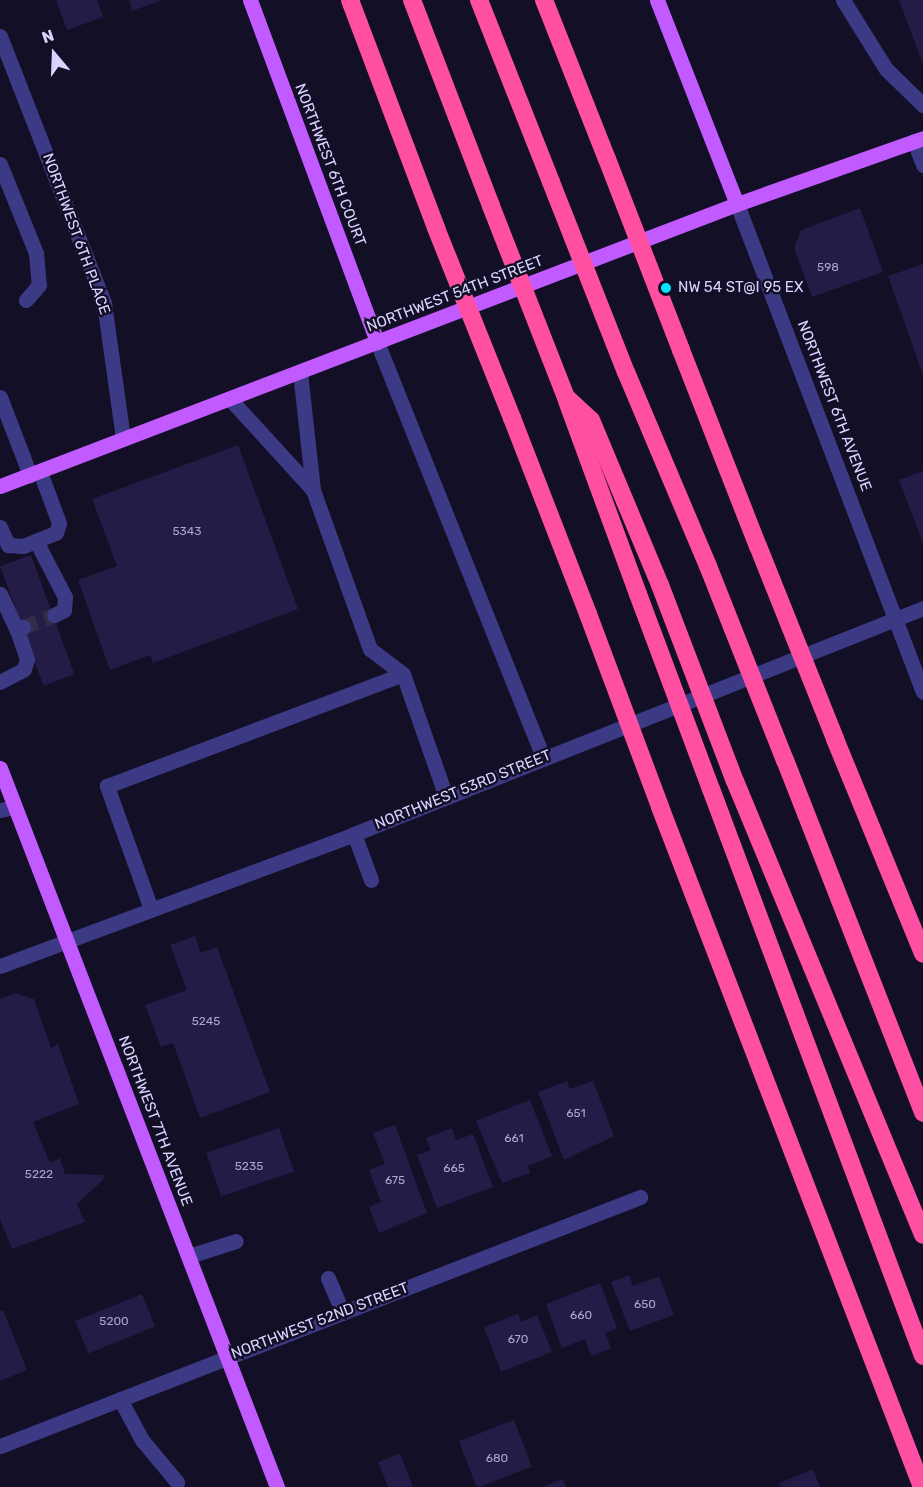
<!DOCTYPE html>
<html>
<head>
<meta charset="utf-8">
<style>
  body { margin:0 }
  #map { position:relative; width:923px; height:1487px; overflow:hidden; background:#130f26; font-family:Rubik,sans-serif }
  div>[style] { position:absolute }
  .building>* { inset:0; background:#241b47; transform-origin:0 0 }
  .minor-tunnel>* { height:15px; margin-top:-7.5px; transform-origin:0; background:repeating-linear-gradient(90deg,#312d47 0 15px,transparent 0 23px) }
  .minor>* { height:15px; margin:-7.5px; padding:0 7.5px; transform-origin:7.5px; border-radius:7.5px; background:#3d3a85 }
  .major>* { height:15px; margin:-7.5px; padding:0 7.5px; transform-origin:7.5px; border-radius:7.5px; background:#c25bff }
  .highway>* { height:18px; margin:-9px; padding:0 9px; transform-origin:9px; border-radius:9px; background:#ff4fa3 }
  .highway-bridge>* { height:18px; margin:-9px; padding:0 9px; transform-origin:9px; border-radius:9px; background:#ff4fa3 }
  .dots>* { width:16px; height:16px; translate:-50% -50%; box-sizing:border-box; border:3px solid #130f26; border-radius:50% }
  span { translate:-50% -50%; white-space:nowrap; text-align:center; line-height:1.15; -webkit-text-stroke:5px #130f26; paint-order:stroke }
  .number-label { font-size:12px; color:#aca6d1 }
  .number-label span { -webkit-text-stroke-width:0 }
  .street-label { font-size:15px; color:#d9d4ff }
  .poi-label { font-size:15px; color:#d9d4ff }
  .left { translate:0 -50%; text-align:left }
  .north { position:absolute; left:24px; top:24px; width:60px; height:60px; -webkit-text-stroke:4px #130f26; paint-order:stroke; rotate:341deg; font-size:16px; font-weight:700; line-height:24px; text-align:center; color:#d9d4ff }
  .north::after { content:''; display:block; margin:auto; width:21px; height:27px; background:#d9d4ff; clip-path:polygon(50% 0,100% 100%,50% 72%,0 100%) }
</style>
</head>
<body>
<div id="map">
  <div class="building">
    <div style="clip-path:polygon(56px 0,97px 0,103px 17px,67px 30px)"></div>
    <div style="clip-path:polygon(129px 0,162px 0,132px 11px)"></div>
    <div style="clip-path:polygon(899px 0,923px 0,923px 64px)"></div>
    <div style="clip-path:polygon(860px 208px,883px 272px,812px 297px,794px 248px,801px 230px)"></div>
    <div style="clip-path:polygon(923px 264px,923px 375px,888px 276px)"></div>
    <div style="clip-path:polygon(238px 445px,298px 609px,153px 663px,150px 655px,110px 670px,78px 580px,117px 566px,92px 499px)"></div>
    <div style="clip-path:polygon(923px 471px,923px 543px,899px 480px)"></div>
    <div style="left:31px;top:555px;width:127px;height:33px;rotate:70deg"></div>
    <div style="clip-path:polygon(195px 936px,201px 953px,217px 947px,270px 1092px,200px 1118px,173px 1043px,161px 1047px,145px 1005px,187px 990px,170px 945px)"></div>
    <div style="clip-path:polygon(15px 993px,34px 999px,51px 1048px,58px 1044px,79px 1104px,33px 1122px,50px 1163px,60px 1158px,65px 1174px,103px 1175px,104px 1179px,77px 1204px,85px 1222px,12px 1249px,0 1219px,0 999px)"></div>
    <div style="clip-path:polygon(567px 1081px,570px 1089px,593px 1081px,614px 1136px,564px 1160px,538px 1092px)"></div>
    <div style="clip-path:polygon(530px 1100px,552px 1156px,528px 1166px,530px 1173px,502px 1183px,476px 1121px)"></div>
    <div style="clip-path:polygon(395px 1125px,427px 1213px,379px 1233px,369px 1207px,381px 1202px,369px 1170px,385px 1164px,373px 1133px)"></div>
    <div style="left:279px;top:1128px;width:46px;height:77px;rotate:71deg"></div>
    <div style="clip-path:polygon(452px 1128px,456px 1140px,473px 1134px,493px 1187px,437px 1208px,417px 1155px,431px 1150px,426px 1138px)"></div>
    <div style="clip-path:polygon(629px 1275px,633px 1286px,659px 1276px,674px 1315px,630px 1331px,611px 1282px)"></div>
    <div style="clip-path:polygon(600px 1283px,617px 1328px,605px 1333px,611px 1348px,591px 1356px,585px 1339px,562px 1348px,546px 1304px)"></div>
    <div style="left:142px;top:1294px;width:35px;height:72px;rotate:68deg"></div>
    <div style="clip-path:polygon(3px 1310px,27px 1370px,0 1381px,0 1311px)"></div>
    <div style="clip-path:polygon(518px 1314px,521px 1322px,537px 1315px,552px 1352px,501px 1372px,484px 1327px)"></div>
    <div style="left:514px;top:1420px;width:50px;height:59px;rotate:69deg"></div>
    <div style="clip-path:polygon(400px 1453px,413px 1487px,388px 1487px,378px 1462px)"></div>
    <div style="clip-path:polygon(813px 1469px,820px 1487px,781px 1487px,779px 1483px)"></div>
    <div style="clip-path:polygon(563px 1479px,566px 1487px,542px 1487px)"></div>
  </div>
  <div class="minor-tunnel">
    <div style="left:23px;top:627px;width:33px;rotate:-21deg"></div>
  </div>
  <div class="minor">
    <div style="left:843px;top:0;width:81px;rotate:58.1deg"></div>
    <div style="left:886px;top:69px;width:52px;rotate:44.2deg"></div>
    <div style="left:0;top:36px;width:287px;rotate:68.7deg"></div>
    <div style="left:104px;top:303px;width:137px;rotate:82deg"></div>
    <div style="left:914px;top:141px;width:26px;rotate:69deg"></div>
    <div style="left:0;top:164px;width:96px;rotate:68deg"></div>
    <div style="left:36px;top:253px;width:32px;rotate:85deg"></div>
    <div style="left:39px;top:285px;width:20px;rotate:131deg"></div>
    <div style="left:737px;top:204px;width:522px;rotate:69.14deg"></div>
    <div style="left:377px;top:342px;width:448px;rotate:68.2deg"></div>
    <div style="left:300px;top:372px;width:119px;rotate:83.7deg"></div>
    <div style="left:313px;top:490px;width:169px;rotate:70.3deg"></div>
    <div style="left:370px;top:649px;width:41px;rotate:37.1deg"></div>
    <div style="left:403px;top:674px;width:130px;rotate:70.7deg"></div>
    <div style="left:0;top:397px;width:84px;rotate:69deg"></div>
    <div style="left:230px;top:399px;width:123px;rotate:47.6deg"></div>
    <div style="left:0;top:527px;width:20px;rotate:66deg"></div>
    <div style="left:8px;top:545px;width:15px;rotate:4deg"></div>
    <div style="left:23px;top:546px;width:35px;rotate:-22deg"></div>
    <div style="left:56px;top:533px;width:10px;rotate:-73deg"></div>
    <div style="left:59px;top:523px;width:54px;rotate:-110.4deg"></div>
    <div style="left:36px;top:541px;width:63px;rotate:62.6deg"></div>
    <div style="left:65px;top:597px;width:13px;rotate:94deg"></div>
    <div style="left:64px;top:610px;width:11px;rotate:153deg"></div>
    <div style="left:0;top:594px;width:40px;rotate:65deg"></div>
    <div style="left:0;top:682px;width:27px;rotate:-28deg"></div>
    <div style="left:24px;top:669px;width:10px;rotate:-73deg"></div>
    <div style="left:27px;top:659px;width:31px;rotate:-109deg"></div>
    <div style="left:17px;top:630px;width:7px;rotate:-27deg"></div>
    <div style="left:0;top:810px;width:15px;rotate:-11deg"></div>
    <div style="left:354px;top:834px;width:49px;rotate:69.7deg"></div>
    <div style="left:151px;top:909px;width:131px;rotate:-109.7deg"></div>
    <div style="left:107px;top:786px;width:316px;rotate:-20.7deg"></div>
    <div style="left:0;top:966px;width:378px;rotate:-20.4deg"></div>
    <div style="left:354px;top:834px;width:612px;rotate:-21.66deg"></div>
    <div style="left:189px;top:1256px;width:49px;rotate:-17.7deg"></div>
    <div style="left:328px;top:1278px;width:38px;rotate:67deg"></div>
    <div style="left:120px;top:1399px;width:47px;rotate:61.8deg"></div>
    <div style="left:142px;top:1440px;width:55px;rotate:50.2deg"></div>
    <div style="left:0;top:1446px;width:687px;rotate:-21.26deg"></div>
  </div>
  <div class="major">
    <div style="left:250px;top:0;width:365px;rotate:69.6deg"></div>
    <div style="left:657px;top:0;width:219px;rotate:68.6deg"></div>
    <div style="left:0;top:486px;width:789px;rotate:-20.94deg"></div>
    <div style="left:737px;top:204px;width:197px;rotate:-19.5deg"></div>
    <div style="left:0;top:768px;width:771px;rotate:68.93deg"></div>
  </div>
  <div class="highway">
    <div style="left:350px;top:0;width:244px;rotate:69.3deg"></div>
    <div style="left:412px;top:0;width:221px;rotate:69deg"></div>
    <div style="left:479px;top:0;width:196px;rotate:68.4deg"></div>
    <div style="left:544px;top:0;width:171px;rotate:68.4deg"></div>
    <div style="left:681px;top:350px;width:211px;rotate:68.6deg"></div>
    <div style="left:626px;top:372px;width:211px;rotate:67.1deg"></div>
    <div style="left:566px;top:397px;width:34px;rotate:43deg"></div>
    <div style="left:591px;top:420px;width:179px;rotate:67.3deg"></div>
    <div style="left:567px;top:401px;width:206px;rotate:69.8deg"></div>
    <div style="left:512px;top:418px;width:210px;rotate:68.8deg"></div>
    <div style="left:835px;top:739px;width:232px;rotate:67.7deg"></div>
    <div style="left:785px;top:760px;width:379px;rotate:68.6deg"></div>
    <div style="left:735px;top:781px;width:491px;rotate:67.5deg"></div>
    <div style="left:711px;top:789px;width:605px;rotate:69.5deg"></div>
    <div style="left:660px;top:807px;width:729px;rotate:68.93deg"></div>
  </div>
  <div class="highway-bridge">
    <div style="left:607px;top:159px;width:205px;rotate:68.8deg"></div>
    <div style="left:551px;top:182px;width:204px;rotate:68.5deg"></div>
    <div style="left:491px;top:206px;width:205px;rotate:68.6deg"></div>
    <div style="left:436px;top:228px;width:205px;rotate:68.2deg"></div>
    <div style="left:758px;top:546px;width:208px;rotate:68.2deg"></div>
    <div style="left:708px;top:566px;width:209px;rotate:68.4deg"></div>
    <div style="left:660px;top:585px;width:210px;rotate:69.1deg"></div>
    <div style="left:638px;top:594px;width:208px;rotate:69.5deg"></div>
    <div style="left:588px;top:614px;width:206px;rotate:69.5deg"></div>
  </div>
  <div class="dots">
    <div style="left:666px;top:288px;background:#00e5ff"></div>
  </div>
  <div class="number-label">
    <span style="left:828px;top:268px">598</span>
    <span style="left:187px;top:532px">5343</span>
    <span style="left:206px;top:1022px">5245</span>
    <span style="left:576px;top:1114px">651</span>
    <span style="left:514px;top:1139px">661</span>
    <span style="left:249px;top:1167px">5235</span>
    <span style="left:454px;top:1169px">665</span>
    <span style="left:39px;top:1175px">5222</span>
    <span style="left:395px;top:1181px">675</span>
    <span style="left:645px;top:1305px">650</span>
    <span style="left:581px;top:1316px">660</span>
    <span style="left:114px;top:1322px">5200</span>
    <span style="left:518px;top:1340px">670</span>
    <span style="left:497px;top:1459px">680</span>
  </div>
  <div class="street-label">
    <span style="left:330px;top:165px;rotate:69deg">NORTHWEST 6TH COURT</span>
    <span style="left:76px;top:234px;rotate:70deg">NORTHWEST 6TH PLACE</span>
    <span style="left:455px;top:294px;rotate:-21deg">NORTHWEST 54TH STREET</span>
    <span style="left:834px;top:406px;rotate:69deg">NORTHWEST 6TH AVENUE</span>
    <span style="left:463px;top:790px;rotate:-22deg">NORTHWEST 53RD STREET</span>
    <span style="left:155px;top:1121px;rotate:69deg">NORTHWEST 7TH AVENUE</span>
    <span style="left:320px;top:1321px;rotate:-21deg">NORTHWEST 52ND STREET</span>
  </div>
  <div class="poi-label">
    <span class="left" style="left:678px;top:288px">NW 54 ST@I 95 EX</span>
  </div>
  <div class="north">N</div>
</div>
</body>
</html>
